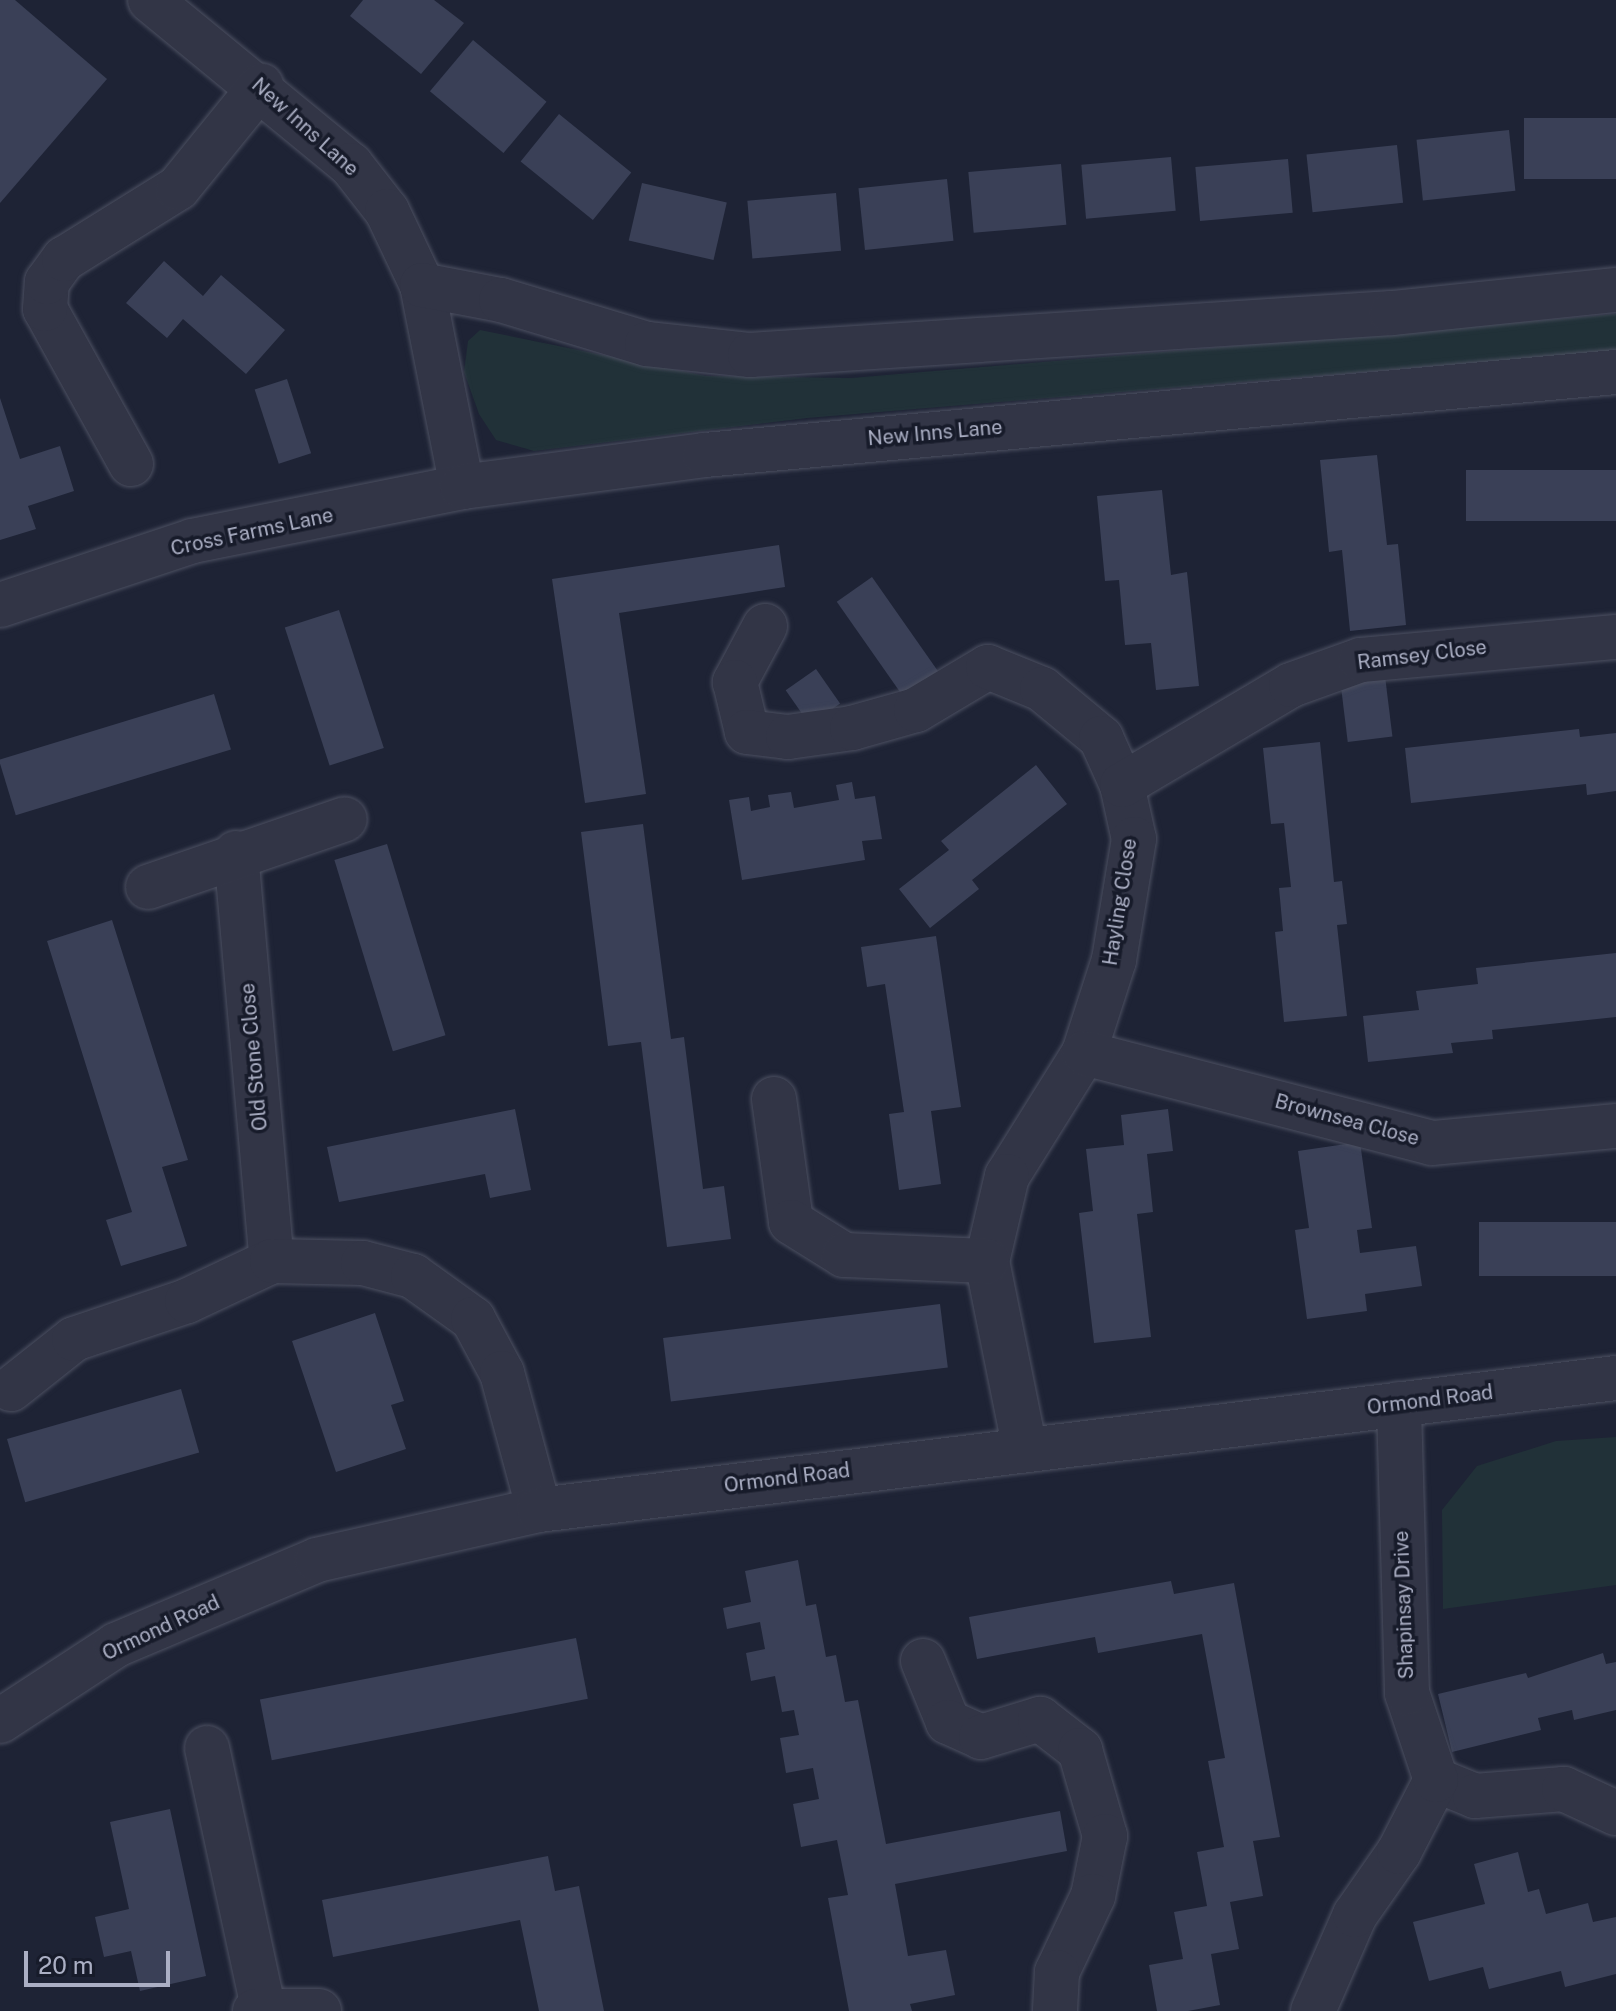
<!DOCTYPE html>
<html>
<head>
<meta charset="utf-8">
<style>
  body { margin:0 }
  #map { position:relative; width:1616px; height:2011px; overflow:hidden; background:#1e2335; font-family:"Public Sans",sans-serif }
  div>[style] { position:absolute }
  .green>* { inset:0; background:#213138 }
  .building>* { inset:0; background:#3a4057; transform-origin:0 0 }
  .roads { filter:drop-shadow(0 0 2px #4c5061) drop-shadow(0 0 2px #4c5061) }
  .minor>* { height:44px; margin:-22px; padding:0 22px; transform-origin:22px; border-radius:22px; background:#323546 }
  span { translate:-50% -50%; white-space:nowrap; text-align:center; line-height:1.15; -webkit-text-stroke:7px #171b2a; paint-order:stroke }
  .street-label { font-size:20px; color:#abafc4 }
  .scale { position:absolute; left:24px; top:1951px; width:146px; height:36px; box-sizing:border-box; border:4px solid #abafc4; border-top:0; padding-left:10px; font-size:24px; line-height:28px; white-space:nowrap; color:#abafc4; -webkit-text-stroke:6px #171b2a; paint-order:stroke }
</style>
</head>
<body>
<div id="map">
  <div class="green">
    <div style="clip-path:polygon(1616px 314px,1616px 351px,807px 418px,534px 451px,496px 440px,479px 414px,464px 372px,468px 341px,480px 330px,706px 376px,851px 378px)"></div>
    <div style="clip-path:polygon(1616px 1437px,1616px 1585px,1443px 1609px,1442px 1510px,1477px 1466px,1556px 1441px)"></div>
  </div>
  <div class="building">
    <div style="clip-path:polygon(0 0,15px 0,107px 79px,0 203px)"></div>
    <div style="clip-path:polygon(363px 0,434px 0,464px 23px,421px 74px,350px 16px)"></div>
    <div style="left:473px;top:40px;width:96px;height:67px;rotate:40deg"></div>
    <div style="left:559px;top:114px;width:93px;height:61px;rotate:39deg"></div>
    <div style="left:1616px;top:118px;width:61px;height:92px;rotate:90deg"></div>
    <div style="left:1509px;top:130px;width:61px;height:93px;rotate:84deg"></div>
    <div style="left:1397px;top:145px;width:58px;height:91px;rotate:84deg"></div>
    <div style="left:1171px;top:157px;width:54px;height:90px;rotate:85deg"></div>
    <div style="left:1288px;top:159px;width:54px;height:93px;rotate:85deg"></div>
    <div style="left:1061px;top:164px;width:61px;height:93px;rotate:85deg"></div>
    <div style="left:947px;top:179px;width:62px;height:89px;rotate:84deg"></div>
    <div style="left:642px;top:183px;width:87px;height:59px;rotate:13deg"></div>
    <div style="left:836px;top:193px;width:58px;height:89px;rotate:85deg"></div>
    <div style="clip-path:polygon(164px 261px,203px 296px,221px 275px,285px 330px,246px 374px,183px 319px,167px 338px,126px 303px)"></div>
    <div style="left:287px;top:379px;width:78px;height:34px;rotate:72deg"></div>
    <div style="clip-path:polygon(0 398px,20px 459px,60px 446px,74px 491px,28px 506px,36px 529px,0 540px)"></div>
    <div style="clip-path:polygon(1377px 455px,1387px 545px,1398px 544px,1406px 625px,1350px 631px,1342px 550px,1329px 552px,1320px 460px)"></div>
    <div style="left:1616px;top:470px;width:51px;height:150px;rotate:90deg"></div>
    <div style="clip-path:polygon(1162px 490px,1171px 575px,1187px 572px,1199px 686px,1156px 690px,1151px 643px,1125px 645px,1119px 580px,1105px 581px,1097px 496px)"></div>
    <div style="clip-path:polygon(779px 545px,785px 587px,619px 613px,646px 794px,585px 803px,552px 579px)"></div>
    <div style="left:872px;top:577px;width:124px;height:43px;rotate:55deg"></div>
    <div style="left:339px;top:610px;width:145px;height:57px;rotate:72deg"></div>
    <div style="left:816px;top:669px;width:42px;height:37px;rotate:55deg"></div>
    <div style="left:1385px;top:676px;width:61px;height:45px;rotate:83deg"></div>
    <div style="left:214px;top:694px;width:58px;height:225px;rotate:73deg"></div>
    <div style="clip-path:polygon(1579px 729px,1580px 737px,1616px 733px,1616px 791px,1587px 795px,1586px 784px,1411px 803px,1405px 748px)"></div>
    <div style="clip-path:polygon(1320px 742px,1334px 882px,1342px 881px,1347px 924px,1337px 925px,1347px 1016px,1284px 1022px,1275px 932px,1283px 931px,1279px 888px,1291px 887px,1284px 823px,1271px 824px,1263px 748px)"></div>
    <div style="clip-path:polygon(1036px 765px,1067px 804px,972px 880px,979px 889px,930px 928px,899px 889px,949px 850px,941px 841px)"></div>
    <div style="clip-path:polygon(852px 782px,855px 799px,875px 796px,882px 839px,862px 841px,865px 860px,742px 880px,729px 800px,749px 797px,751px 811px,770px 807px,768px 795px,791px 792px,794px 808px,839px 800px,836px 785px)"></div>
    <div style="clip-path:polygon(643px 824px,671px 1039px,684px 1037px,703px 1189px,724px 1186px,731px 1239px,667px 1247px,641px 1042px,608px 1046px,581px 832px)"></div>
    <div style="left:387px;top:844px;width:200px;height:55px;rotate:73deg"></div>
    <div style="clip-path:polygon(112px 920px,188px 1160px,162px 1167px,187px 1246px,121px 1266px,106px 1220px,132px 1212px,47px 941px)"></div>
    <div style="clip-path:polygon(936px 936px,961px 1107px,931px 1111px,941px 1184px,899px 1190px,889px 1114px,904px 1112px,885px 984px,867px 987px,861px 947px)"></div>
    <div style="clip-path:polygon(1616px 953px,1616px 1017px,1492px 1030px,1493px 1039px,1451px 1043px,1453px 1053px,1368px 1062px,1363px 1016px,1419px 1010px,1416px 991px,1478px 984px,1476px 968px)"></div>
    <div style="clip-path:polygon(515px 1109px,531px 1190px,490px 1198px,485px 1174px,339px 1202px,327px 1147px)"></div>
    <div style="clip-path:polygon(1168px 1109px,1173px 1151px,1147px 1154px,1153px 1212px,1137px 1214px,1151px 1337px,1094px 1343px,1079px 1213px,1093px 1211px,1086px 1149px,1124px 1145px,1121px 1115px)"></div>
    <div style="clip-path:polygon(1360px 1142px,1372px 1228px,1357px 1230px,1360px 1253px,1416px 1246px,1422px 1286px,1365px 1294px,1367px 1311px,1307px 1319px,1295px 1230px,1309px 1228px,1298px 1151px)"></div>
    <div style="left:1616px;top:1222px;width:54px;height:137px;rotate:90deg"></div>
    <div style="left:940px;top:1304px;width:64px;height:279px;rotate:83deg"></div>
    <div style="clip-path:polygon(375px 1313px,404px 1401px,391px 1405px,406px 1449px,336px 1472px,292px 1341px)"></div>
    <div style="left:181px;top:1389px;width:66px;height:181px;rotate:74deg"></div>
    <div style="clip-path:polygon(798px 1560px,806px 1606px,816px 1604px,826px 1657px,836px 1655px,845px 1702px,858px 1700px,886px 1844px,1060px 1811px,1067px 1851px,895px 1884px,908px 1956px,946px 1950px,955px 1995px,910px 2004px,912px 2011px,849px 2011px,828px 1898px,848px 1895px,837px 1840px,801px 1847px,793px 1804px,819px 1799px,813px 1768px,786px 1773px,780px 1738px,799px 1735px,794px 1710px,782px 1712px,775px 1676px,751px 1681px,746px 1653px,765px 1649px,760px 1622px,727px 1629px,723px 1608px,751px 1602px,745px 1571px)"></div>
    <div style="clip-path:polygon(1171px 1581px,1174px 1594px,1234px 1583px,1280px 1837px,1253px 1841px,1263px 1896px,1230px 1902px,1239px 1949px,1211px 1954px,1220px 2005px,1188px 2011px,1157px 2011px,1149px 1965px,1183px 1959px,1174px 1912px,1207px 1906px,1197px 1852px,1224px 1847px,1208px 1761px,1225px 1758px,1202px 1634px,1098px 1653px,1095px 1637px,977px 1659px,969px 1617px)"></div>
    <div style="left:576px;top:1638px;width:62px;height:322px;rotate:79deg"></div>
    <div style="clip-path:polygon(1603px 1653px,1606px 1664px,1616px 1662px,1616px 1710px,1574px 1720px,1572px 1710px,1538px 1718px,1541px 1730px,1452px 1752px,1438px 1694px,1526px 1673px,1528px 1678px)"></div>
    <div style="clip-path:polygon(170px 1809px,206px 1976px,140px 1991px,131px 1951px,104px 1957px,95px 1917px,129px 1909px,110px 1822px)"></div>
    <div style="clip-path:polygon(1518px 1852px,1528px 1892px,1539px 1889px,1546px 1914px,1588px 1903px,1593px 1922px,1616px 1917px,1616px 1974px,1565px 1987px,1561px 1971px,1489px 1989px,1483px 1967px,1429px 1981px,1413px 1922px,1485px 1904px,1474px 1864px)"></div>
    <div style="clip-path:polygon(548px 1856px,555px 1891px,579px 1886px,604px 2011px,539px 2011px,520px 1920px,333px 1957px,322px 1900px)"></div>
  </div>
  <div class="roads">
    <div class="minor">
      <div style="left:150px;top:0;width:260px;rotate:39.4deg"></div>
      <div style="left:351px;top:165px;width:58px;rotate:52deg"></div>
      <div style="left:387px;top:211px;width:82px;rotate:64.7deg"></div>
      <div style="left:422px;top:285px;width:206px;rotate:78.8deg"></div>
      <div style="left:422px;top:285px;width:80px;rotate:10.8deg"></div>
      <div style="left:501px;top:300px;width:152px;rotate:16.8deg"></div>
      <div style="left:647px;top:344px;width:104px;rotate:6.1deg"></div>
      <div style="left:750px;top:355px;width:643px;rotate:-3.74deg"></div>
      <div style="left:1392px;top:313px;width:225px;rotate:-5.9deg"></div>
      <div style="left:131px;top:464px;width:177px;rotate:-119deg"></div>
      <div style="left:45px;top:309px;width:27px;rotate:-86deg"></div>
      <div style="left:47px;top:282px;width:29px;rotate:-54deg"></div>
      <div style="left:64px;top:259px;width:134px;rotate:-31.9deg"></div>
      <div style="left:178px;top:188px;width:132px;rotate:-50.9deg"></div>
      <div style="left:0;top:605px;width:202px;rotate:-18.4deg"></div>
      <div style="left:192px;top:541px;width:275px;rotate:-11.3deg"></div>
      <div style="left:462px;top:487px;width:245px;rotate:-7.5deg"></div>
      <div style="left:705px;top:455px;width:915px;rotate:-5.21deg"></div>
      <div style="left:765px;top:626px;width:64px;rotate:118.2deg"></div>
      <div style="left:735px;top:682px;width:51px;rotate:76.5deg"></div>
      <div style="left:747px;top:732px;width:41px;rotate:7deg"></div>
      <div style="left:788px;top:737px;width:65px;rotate:-8deg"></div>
      <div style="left:852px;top:728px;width:66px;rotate:-15.7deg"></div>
      <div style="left:916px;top:710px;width:84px;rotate:-30.8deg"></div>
      <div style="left:988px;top:667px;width:58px;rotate:22.2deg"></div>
      <div style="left:1042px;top:689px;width:77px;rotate:39.7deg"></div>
      <div style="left:1101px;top:738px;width:51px;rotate:65.9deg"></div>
      <div style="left:1122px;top:785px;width:55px;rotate:77.5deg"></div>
      <div style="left:1134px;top:839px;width:123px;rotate:99.4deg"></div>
      <div style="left:1114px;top:960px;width:98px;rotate:107.9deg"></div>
      <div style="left:1084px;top:1053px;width:145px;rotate:122deg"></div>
      <div style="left:1007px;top:1176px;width:87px;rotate:103.2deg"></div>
      <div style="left:987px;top:1261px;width:193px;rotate:78.6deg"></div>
      <div style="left:1122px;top:785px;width:196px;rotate:-30.6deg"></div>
      <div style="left:1291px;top:685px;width:74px;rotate:-19.7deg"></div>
      <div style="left:1361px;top:660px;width:256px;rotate:-5.2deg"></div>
      <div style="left:236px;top:853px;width:410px;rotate:85deg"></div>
      <div style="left:148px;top:887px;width:208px;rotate:-19deg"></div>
      <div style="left:1084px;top:1053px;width:359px;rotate:14.5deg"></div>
      <div style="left:1432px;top:1143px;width:185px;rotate:-5.3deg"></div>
      <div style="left:774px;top:1099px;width:124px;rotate:82.1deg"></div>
      <div style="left:791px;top:1222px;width:62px;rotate:31.9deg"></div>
      <div style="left:844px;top:1255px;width:143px;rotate:2.4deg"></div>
      <div style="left:11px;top:1389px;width:80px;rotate:-38.4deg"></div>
      <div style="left:74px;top:1339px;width:119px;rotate:-18.6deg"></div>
      <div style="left:187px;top:1301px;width:94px;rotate:-25.2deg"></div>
      <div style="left:272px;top:1261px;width:91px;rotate:1.3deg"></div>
      <div style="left:363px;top:1263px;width:52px;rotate:14.6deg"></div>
      <div style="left:413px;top:1276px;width:74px;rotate:35.6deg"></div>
      <div style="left:473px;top:1319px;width:61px;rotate:61.8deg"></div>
      <div style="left:502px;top:1373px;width:142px;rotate:74.9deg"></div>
      <div style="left:923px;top:1661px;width:66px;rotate:67.7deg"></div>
      <div style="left:948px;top:1722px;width:36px;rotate:24deg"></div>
      <div style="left:981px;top:1737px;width:62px;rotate:-17deg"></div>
      <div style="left:1040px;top:1719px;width:51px;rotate:37.8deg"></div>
      <div style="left:1080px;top:1750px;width:90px;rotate:73.8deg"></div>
      <div style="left:1105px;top:1836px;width:61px;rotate:101.3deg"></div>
      <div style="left:1093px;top:1896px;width:84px;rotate:115.3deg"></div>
      <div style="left:1057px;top:1972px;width:39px;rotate:93deg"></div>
      <div style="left:0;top:1721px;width:139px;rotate:-33.2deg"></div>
      <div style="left:116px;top:1645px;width:218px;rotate:-22.9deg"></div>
      <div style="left:317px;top:1560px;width:228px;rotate:-12.7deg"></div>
      <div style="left:539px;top:1510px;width:1085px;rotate:-6.99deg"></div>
      <div style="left:207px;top:1748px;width:266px;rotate:77.8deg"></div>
      <div style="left:1436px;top:1780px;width:42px;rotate:22.3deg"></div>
      <div style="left:1475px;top:1796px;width:89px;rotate:-4.5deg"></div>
      <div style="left:1564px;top:1789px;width:57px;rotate:24.8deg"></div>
      <div style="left:255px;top:2011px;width:64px"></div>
      <div style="left:1313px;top:2011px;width:105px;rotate:-66.4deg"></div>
      <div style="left:1355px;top:1915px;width:77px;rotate:-55.1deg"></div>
      <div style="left:1399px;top:1852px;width:81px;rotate:-62.8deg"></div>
      <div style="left:1436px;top:1780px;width:92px;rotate:-108.4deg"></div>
      <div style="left:1407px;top:1693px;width:289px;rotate:-91.6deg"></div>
    </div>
  </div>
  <div class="street-label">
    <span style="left:305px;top:127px;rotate:42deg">New Inns Lane</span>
    <span style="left:935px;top:433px;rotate:-5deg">New Inns Lane</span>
    <span style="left:252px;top:532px;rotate:-12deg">Cross Farms Lane</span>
    <span style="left:1422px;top:655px;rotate:-7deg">Ramsey Close</span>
    <span style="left:1120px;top:902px;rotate:-81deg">Hayling Close</span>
    <span style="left:254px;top:1057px;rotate:-95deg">Old Stone Close</span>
    <span style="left:1347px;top:1120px;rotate:15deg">Brownsea Close</span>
    <span style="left:1430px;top:1400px;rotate:-7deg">Ormond Road</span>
    <span style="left:787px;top:1478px;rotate:-7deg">Ormond Road</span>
    <span style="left:1404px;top:1605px;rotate:-92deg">Shapinsay Drive</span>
    <span style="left:161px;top:1628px;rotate:-25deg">Ormond Road</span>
  </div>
  <div class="scale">20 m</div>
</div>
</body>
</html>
